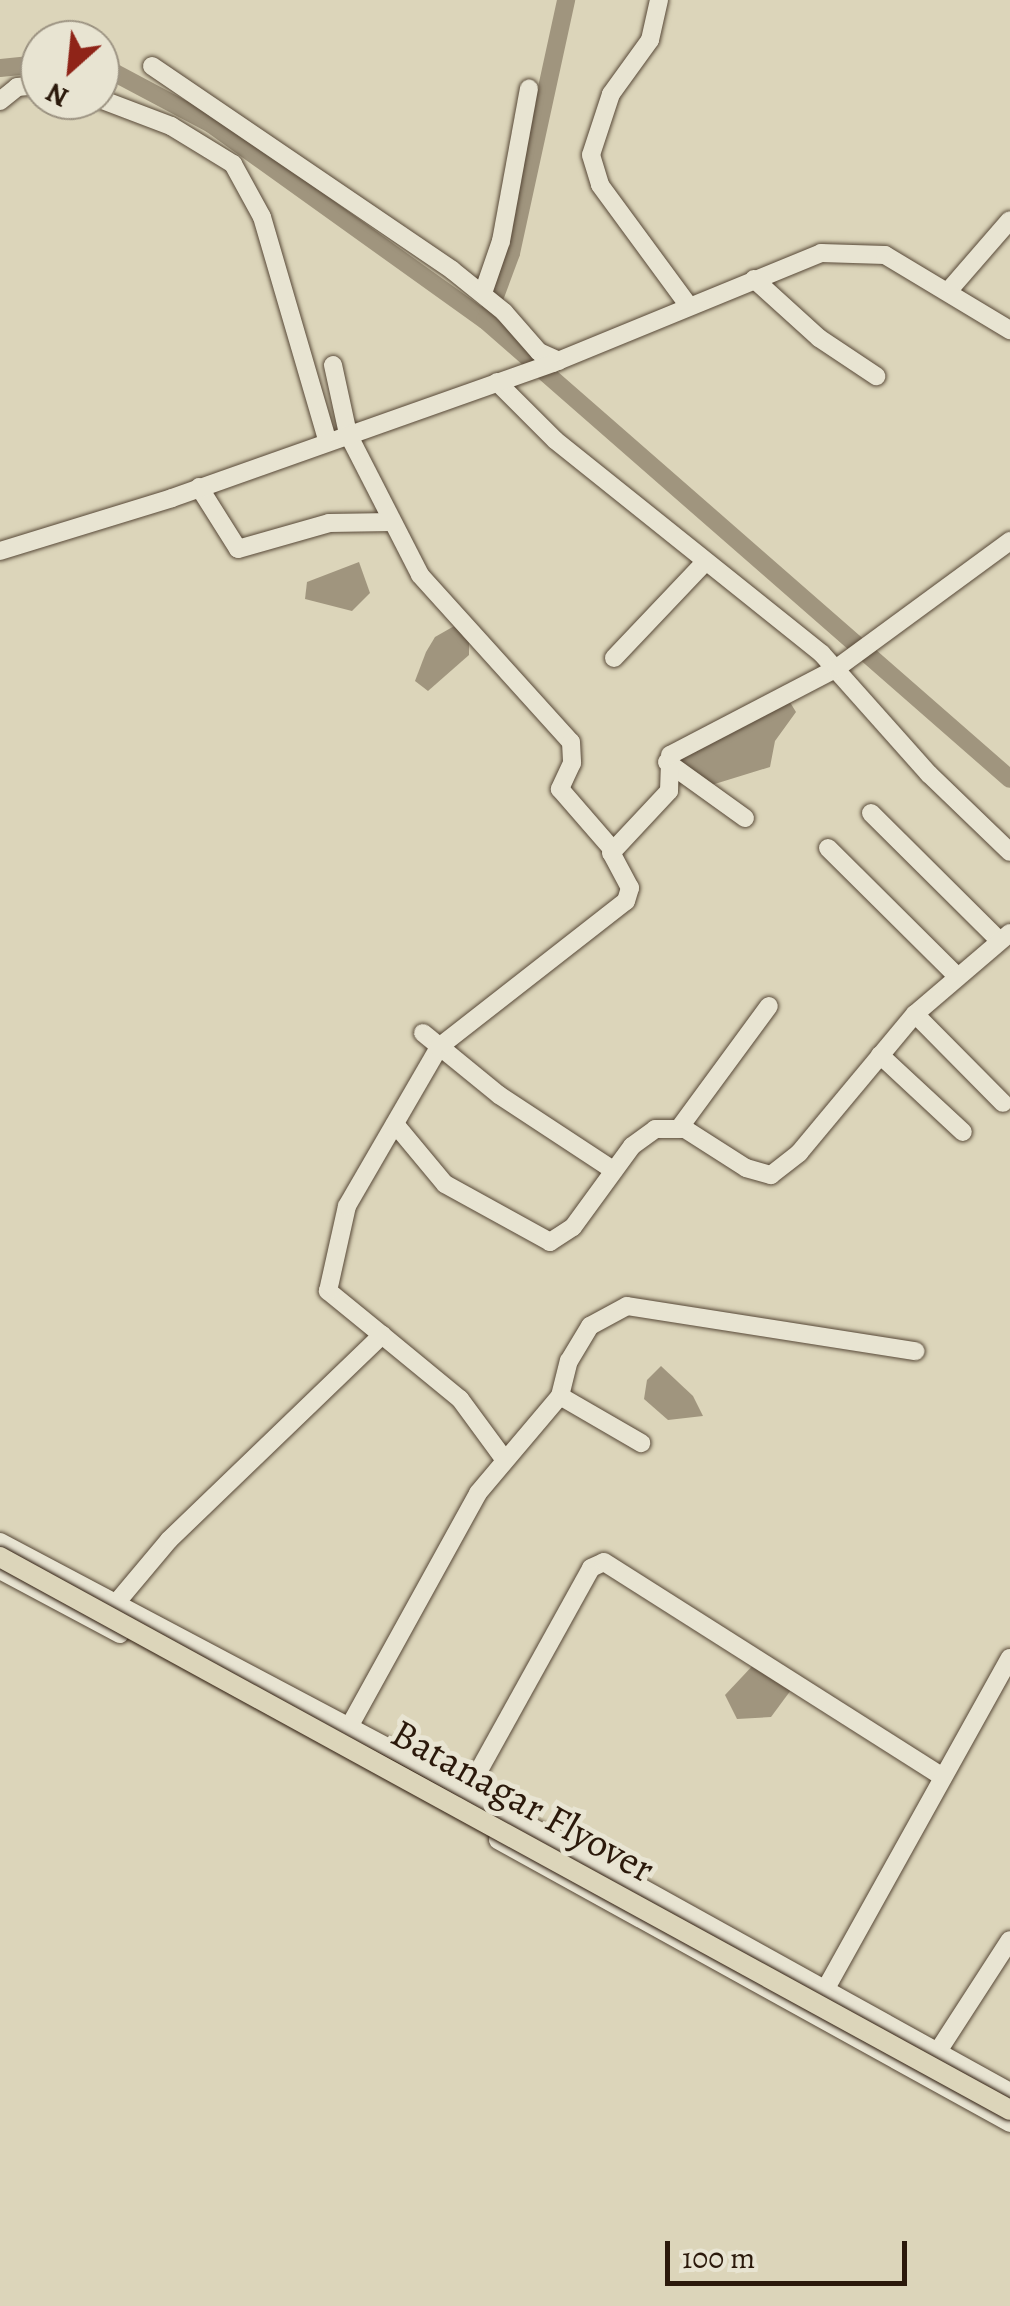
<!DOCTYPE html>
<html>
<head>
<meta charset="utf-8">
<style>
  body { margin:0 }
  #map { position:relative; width:1010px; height:2306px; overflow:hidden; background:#dcd5ba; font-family:Alegreya,serif }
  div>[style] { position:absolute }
  .water>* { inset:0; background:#a0957e }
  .canal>* { height:18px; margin:-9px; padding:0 9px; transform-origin:9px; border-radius:9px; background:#a0957e }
  .roads { filter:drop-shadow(0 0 2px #574837) drop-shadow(0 0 2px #574837) }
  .minor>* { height:18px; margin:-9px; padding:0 9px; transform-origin:9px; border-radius:9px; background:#e8e4d2 }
  .bridges { filter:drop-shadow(0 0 2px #2b190b) drop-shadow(0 0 2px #2b190b) }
  .major-bridge>* { height:20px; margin:-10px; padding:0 10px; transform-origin:10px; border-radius:10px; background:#dcd5ba }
  span { translate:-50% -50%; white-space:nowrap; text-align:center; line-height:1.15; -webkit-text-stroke:10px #e8e4d2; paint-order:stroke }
  .street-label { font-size:40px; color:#2b190b }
  .north { position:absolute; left:20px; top:20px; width:100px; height:100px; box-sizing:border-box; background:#e8e4d2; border:2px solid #9c9382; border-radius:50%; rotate:207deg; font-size:28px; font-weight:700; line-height:40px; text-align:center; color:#2b190b }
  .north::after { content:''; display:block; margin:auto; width:35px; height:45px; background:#8f2418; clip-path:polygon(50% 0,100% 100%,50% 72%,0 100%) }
  .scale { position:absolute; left:665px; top:2241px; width:242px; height:45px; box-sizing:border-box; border:5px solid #2b190b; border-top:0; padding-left:12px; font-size:30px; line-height:35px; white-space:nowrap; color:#2b190b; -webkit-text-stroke:8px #e8e4d2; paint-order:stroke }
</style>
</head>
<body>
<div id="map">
  <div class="water">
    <div style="clip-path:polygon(359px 562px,370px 593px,352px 611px,305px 599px,307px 582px)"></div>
    <div style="clip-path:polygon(456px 625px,469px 638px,469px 655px,428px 691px,415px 681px,426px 652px,435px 637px)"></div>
    <div style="clip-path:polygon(783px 691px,796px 712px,775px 741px,770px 767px,705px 787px,677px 763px,722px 721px)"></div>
    <div style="clip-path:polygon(661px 1366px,693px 1396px,703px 1416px,668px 1420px,644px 1399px,647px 1380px)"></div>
    <div style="clip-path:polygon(757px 1661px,791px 1690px,771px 1717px,737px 1719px,725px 1695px)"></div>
  </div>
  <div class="canal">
    <div style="left:100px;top:65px;width:126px;rotate:28deg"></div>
    <div style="left:211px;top:124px;width:337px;rotate:35.6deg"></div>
    <div style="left:485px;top:320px;width:697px;rotate:41.16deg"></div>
    <div style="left:0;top:68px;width:40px;rotate:-5.7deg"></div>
    <div style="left:488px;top:315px;width:66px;rotate:-69.6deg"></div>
    <div style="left:511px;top:253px;width:259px;rotate:-77.7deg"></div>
  </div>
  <div class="roads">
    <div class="minor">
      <div style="left:659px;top:0;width:41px;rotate:102.7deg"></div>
      <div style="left:650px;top:40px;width:67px;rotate:125.8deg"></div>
      <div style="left:611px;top:94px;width:64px;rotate:108.2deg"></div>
      <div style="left:591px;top:155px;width:31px;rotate:73deg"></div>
      <div style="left:600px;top:185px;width:150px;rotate:53.7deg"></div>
      <div style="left:152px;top:66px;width:363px;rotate:34.2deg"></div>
      <div style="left:452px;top:270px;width:67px;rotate:38.9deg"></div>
      <div style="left:504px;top:312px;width:53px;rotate:48.8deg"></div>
      <div style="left:539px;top:352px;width:22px;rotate:24deg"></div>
      <div style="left:100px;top:99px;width:76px;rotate:20.8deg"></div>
      <div style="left:171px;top:126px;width:73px;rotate:31.5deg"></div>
      <div style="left:233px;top:164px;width:60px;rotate:61.3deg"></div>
      <div style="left:262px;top:217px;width:231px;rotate:73.7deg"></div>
      <div style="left:0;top:101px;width:22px;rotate:-39deg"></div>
      <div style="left:17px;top:87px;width:23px;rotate:-5deg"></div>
      <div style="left:754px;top:279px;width:88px;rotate:42.2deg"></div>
      <div style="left:819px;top:338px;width:69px;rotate:33.7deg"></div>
      <div style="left:950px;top:289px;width:91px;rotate:-49deg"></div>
      <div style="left:483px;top:293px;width:55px;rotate:-70.9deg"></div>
      <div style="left:501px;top:241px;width:155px;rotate:-79.6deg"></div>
      <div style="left:333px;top:365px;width:71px;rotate:77.7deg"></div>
      <div style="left:348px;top:434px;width:158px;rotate:62.9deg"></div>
      <div style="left:420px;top:575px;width:225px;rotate:47.9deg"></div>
      <div style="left:571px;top:742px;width:21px;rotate:87deg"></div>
      <div style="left:572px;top:763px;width:29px;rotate:115deg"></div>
      <div style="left:560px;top:789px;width:79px;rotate:49.1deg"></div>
      <div style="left:497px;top:382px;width:82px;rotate:45deg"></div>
      <div style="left:555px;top:440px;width:342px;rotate:38.7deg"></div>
      <div style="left:822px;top:654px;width:161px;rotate:48.3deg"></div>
      <div style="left:929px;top:774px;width:112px;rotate:43.9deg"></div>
      <div style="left:199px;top:487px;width:73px;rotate:57.8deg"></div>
      <div style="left:238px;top:549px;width:95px;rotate:-15.9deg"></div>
      <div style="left:329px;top:523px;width:63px;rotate:-0.9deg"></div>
      <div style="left:0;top:551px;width:180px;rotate:-17.1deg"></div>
      <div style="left:172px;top:498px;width:404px;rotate:-19.5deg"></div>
      <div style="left:553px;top:363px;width:290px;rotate:-22.3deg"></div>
      <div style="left:821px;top:253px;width:64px;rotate:1.8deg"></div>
      <div style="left:885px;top:255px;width:146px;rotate:31deg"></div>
      <div style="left:614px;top:658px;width:132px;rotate:-46.5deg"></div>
      <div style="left:667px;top:762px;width:96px;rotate:35.7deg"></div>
      <div style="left:871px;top:813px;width:180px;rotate:44.8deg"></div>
      <div style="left:828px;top:848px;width:179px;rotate:44.8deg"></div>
      <div style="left:915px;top:1014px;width:125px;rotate:45.3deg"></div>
      <div style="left:423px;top:1033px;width:98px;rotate:39.2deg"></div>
      <div style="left:499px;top:1095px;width:136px;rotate:33.3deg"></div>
      <div style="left:880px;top:1055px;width:113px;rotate:42.9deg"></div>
      <div style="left:395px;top:1124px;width:78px;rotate:50.2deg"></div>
      <div style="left:445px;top:1184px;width:120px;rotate:28.9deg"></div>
      <div style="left:550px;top:1242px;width:27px;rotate:-33deg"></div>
      <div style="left:573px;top:1227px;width:100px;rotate:-53.9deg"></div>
      <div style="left:632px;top:1146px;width:29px;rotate:-36deg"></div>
      <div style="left:655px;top:1129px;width:30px"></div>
      <div style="left:685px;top:1129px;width:72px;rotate:32.6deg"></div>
      <div style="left:746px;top:1168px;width:26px;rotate:16deg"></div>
      <div style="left:771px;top:1175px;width:36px;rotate:-38deg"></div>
      <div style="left:799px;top:1153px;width:181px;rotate:-50.2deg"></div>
      <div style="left:915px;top:1014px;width:125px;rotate:-40.5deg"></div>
      <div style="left:680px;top:1127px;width:150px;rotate:-53.7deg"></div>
      <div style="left:382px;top:1335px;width:101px;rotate:39.4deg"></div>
      <div style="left:460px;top:1399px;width:74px;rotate:53.7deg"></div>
      <div style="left:560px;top:1396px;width:36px;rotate:-76deg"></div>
      <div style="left:569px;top:1361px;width:41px;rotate:-59deg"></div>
      <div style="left:590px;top:1326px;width:42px;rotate:-28.4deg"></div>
      <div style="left:627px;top:1306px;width:292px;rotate:8.9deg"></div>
      <div style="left:0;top:1542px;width:447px;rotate:27.9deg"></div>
      <div style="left:395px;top:1751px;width:703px;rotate:29.01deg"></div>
      <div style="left:0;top:1570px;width:136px;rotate:28.1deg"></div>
      <div style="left:117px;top:1602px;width:81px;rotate:-50deg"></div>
      <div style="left:169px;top:1540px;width:296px;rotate:-43.9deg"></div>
      <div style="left:382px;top:1335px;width:70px;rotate:-140.8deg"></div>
      <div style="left:328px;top:1291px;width:87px;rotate:-77.4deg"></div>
      <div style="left:347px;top:1206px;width:184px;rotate:-59.9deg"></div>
      <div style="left:439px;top:1047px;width:237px;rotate:-38deg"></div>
      <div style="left:626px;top:901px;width:14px;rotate:-73deg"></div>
      <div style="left:630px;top:888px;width:40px;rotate:-118deg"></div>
      <div style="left:611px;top:853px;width:85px;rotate:-46.9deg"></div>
      <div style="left:669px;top:791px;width:36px;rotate:-88deg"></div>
      <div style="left:670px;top:755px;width:188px;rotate:-27.5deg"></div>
      <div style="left:837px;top:668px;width:215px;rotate:-36.3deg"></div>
      <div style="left:349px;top:1727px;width:267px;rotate:-61.1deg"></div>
      <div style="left:478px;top:1493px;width:127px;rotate:-49.8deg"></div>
      <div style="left:560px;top:1396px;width:94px;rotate:30.1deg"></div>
      <div style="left:467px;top:1792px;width:256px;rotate:-61deg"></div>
      <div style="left:591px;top:1568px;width:14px;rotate:-25deg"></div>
      <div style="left:604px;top:1562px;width:401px;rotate:32.4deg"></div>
      <div style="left:498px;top:1840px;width:585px;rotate:28.93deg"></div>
      <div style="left:825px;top:1990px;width:380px;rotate:-60.9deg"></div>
      <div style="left:931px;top:2062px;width:145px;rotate:-57.1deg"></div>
    </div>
  </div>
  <div class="bridges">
    <div class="major-bridge">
      <div style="left:0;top:1557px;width:1151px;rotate:28.7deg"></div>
    </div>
  </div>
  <div class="street-label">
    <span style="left:523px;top:1801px;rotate:29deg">Batanagar Flyover</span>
  </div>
  <div class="north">N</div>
  <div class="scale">100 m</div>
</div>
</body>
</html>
